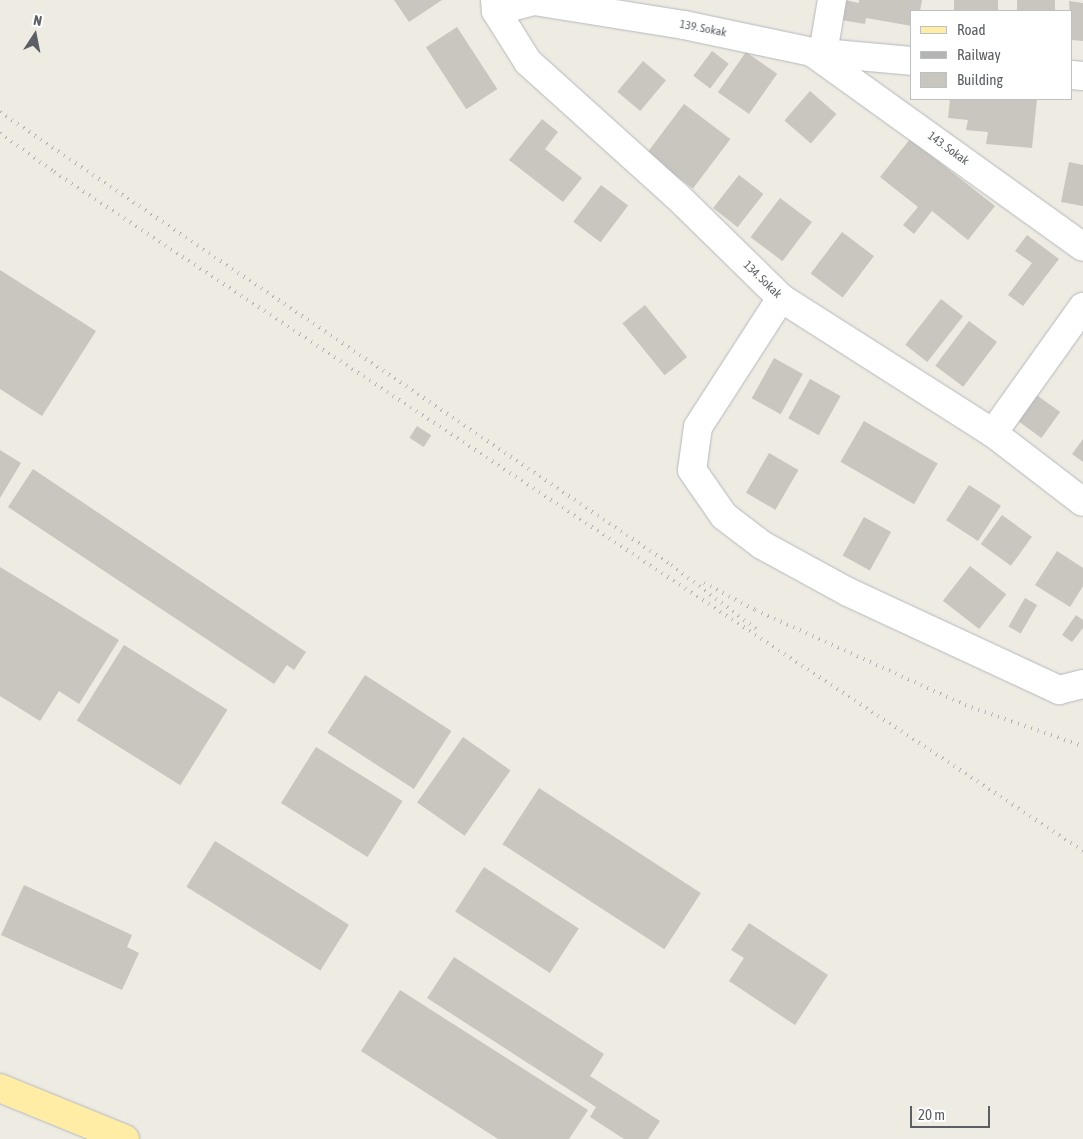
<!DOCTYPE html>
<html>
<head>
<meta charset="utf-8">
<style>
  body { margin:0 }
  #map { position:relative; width:1083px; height:1139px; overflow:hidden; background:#eeebe2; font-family:"Asap Condensed",sans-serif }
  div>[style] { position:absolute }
  .building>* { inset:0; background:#c9c5bf; transform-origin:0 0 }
  .roads { filter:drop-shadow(0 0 1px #b5b8bd) drop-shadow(0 0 1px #b5b8bd) }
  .minor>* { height:28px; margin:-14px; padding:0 14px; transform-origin:14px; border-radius:14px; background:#fff }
  .primary>* { height:28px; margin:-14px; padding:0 14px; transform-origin:14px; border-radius:14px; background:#ffeda6 }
  .rail>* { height:4px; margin-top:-2px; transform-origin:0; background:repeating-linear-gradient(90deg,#b3b4b5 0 1px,transparent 0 7px) }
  span { translate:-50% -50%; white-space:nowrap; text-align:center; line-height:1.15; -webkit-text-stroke:5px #fff; paint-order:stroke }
  .street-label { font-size:12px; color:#5a5f64 }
  .legend { position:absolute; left:910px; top:10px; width:162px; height:90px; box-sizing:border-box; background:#fff; border:1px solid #bdbfc1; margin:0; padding:6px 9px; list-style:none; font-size:15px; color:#5a5f64 }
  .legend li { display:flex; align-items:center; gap:10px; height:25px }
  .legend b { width:25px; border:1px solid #bdbfc1 }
  .north { position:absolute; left:10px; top:10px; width:50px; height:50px; -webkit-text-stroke:4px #fff; paint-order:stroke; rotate:11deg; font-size:14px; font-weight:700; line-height:20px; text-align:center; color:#5a5f64 }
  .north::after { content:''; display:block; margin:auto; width:18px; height:22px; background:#5a5f64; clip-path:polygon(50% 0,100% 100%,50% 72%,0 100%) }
  .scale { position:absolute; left:910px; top:1106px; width:80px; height:22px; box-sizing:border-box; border:2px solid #5a5f64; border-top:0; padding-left:6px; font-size:15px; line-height:18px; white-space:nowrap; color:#5a5f64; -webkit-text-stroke:4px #fff; paint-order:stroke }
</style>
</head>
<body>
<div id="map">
  <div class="building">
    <div style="clip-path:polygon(394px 0,442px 0,409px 22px)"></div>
    <div style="clip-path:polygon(845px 0,859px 3px,859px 0,922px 0,920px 11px,912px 11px,912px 26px,866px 18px,865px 24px,841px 20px)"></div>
    <div style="left:954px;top:0;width:44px;height:11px"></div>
    <div style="left:1017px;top:0;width:38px;height:11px"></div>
    <div style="clip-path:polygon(1069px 1px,1083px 3px,1083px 41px,1072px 40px)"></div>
    <div style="left:457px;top:27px;width:74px;height:37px;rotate:57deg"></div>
    <div style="left:712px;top:51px;width:21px;height:31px;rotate:37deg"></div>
    <div style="left:746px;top:52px;width:38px;height:49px;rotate:35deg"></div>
    <div style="left:643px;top:61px;width:30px;height:40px;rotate:40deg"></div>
    <div style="left:810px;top:91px;width:35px;height:39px;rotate:41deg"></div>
    <div style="clip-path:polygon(950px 99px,1037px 99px,1032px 148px,986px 144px,988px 132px,966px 130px,968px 120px,948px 118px)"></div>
    <div style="left:684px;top:104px;width:58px;height:62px;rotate:37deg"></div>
    <div style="clip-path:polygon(542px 119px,558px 132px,545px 149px,582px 178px,563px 202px,509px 160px)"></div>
    <div style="clip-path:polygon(910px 139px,995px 206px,968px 240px,932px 211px,914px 234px,903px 225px,918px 207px,880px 177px)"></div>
    <div style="clip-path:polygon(1069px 162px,1083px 165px,1083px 206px,1061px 202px)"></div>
    <div style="left:739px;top:175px;width:31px;height:42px;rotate:38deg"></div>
    <div style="left:601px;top:185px;width:34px;height:46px;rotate:37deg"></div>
    <div style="left:780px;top:198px;width:40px;height:49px;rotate:37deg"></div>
    <div style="left:842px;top:232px;width:40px;height:52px;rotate:37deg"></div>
    <div style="clip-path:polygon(1027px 235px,1059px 259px,1023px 306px,1008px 295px,1032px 263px,1015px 251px)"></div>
    <div style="clip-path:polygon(0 270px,96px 331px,42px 416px,0 389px)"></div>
    <div style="left:941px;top:299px;width:28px;height:58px;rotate:38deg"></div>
    <div style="left:645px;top:305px;width:67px;height:29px;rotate:51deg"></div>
    <div style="left:969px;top:321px;width:35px;height:56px;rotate:37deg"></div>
    <div style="left:774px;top:358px;width:33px;height:46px;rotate:29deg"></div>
    <div style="left:810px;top:379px;width:35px;height:45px;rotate:29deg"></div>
    <div style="left:1027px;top:388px;width:41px;height:32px;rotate:36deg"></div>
    <div style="left:864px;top:421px;width:85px;height:47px;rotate:30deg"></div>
    <div style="left:417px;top:426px;width:17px;height:14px;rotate:33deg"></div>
    <div style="clip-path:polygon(1083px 439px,1083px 462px,1072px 454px)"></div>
    <div style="clip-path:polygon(0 450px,21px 463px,0 498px)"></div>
    <div style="left:769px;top:453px;width:34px;height:46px;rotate:30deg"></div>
    <div style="clip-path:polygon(33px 469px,306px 652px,294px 670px,287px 665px,274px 684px,8px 507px)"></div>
    <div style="left:969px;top:485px;width:38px;height:42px;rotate:33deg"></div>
    <div style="left:1002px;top:515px;width:37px;height:36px;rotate:36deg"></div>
    <div style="left:864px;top:517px;width:31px;height:44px;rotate:29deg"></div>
    <div style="clip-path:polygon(1057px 551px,1083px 568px,1083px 586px,1070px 607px,1035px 585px)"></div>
    <div style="left:970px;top:566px;width:46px;height:44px;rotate:38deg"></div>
    <div style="clip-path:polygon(0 567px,119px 640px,79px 704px,59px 691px,40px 721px,0 696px)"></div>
    <div style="left:1025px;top:598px;width:14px;height:33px;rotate:30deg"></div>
    <div style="clip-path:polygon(1076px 615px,1083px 620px,1083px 628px,1072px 642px,1062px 635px)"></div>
    <div style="left:124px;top:645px;width:122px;height:89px;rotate:32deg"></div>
    <div style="left:365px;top:675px;width:103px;height:69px;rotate:33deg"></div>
    <div style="left:463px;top:737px;width:58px;height:80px;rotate:35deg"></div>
    <div style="left:316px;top:747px;width:102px;height:66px;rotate:32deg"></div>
    <div style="left:539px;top:788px;width:193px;height:67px;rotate:33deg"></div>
    <div style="left:215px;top:841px;width:158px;height:54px;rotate:32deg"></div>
    <div style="left:484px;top:867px;width:113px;height:53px;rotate:33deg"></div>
    <div style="clip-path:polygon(24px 885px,132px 935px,127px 947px,139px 953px,122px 990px,1px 935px)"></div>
    <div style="clip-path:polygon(749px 923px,828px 975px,795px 1025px,729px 981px,744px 958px,731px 950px)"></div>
    <div style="clip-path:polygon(454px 957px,604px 1054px,590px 1076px,660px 1121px,648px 1139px,624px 1139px,590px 1117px,596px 1107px,427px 998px)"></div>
    <div style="clip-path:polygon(400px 990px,588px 1110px,569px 1139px,498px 1139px,361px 1051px)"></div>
  </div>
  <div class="roads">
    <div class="minor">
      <div style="left:495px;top:0;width:11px;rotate:85deg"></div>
      <div style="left:496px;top:11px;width:60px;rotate:57.9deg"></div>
      <div style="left:528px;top:62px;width:200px;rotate:42deg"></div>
      <div style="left:677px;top:196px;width:146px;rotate:44.4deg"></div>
      <div style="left:781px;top:298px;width:251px;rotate:32.5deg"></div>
      <div style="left:993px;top:433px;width:113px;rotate:37.5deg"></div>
      <div style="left:496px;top:11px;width:39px;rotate:-15deg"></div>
      <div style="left:534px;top:1px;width:152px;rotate:9.1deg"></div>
      <div style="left:684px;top:25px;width:131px;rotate:11.9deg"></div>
      <div style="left:812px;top:52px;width:100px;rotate:5.1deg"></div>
      <div style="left:813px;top:53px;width:332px;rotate:35.7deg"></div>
      <div style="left:823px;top:53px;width:54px;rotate:-80.4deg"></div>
      <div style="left:1072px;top:75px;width:11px;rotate:5deg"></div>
      <div style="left:781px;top:298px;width:153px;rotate:122.8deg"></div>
      <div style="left:698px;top:427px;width:43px;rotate:97.9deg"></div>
      <div style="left:692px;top:470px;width:56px;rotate:55.2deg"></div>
      <div style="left:724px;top:516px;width:48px;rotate:37.3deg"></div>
      <div style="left:762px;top:545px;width:98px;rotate:28.7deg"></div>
      <div style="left:848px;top:592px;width:233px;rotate:24.9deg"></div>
      <div style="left:1059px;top:690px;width:25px;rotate:-14deg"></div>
      <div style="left:993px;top:433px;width:155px;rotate:-54.5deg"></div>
    </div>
    <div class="primary">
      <div style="left:0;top:1088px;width:135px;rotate:22.2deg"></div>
    </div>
  </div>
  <div class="rail">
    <div style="left:0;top:112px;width:810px;rotate:34.02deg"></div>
    <div style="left:671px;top:565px;width:110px;rotate:36.9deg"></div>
    <div style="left:0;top:133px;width:67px;rotate:35.8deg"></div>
    <div style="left:54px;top:172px;width:1233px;rotate:33.42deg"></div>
    <div style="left:704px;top:583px;width:58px;rotate:27.9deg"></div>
    <div style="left:755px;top:610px;width:230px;rotate:24.3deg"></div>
    <div style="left:965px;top:705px;width:125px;rotate:19.2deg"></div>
  </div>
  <div class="street-label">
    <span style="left:703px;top:29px;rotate:11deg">139. Sokak</span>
    <span style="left:948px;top:149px;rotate:36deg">143. Sokak</span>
    <span style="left:762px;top:280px;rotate:44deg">134. Sokak</span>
  </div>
  <ul class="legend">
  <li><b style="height:6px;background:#ffeda6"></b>Road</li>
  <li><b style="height:6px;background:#b3b4b5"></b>Railway</li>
  <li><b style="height:14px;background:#c9c5bf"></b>Building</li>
  </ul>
  <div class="north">N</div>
  <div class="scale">20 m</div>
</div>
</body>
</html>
